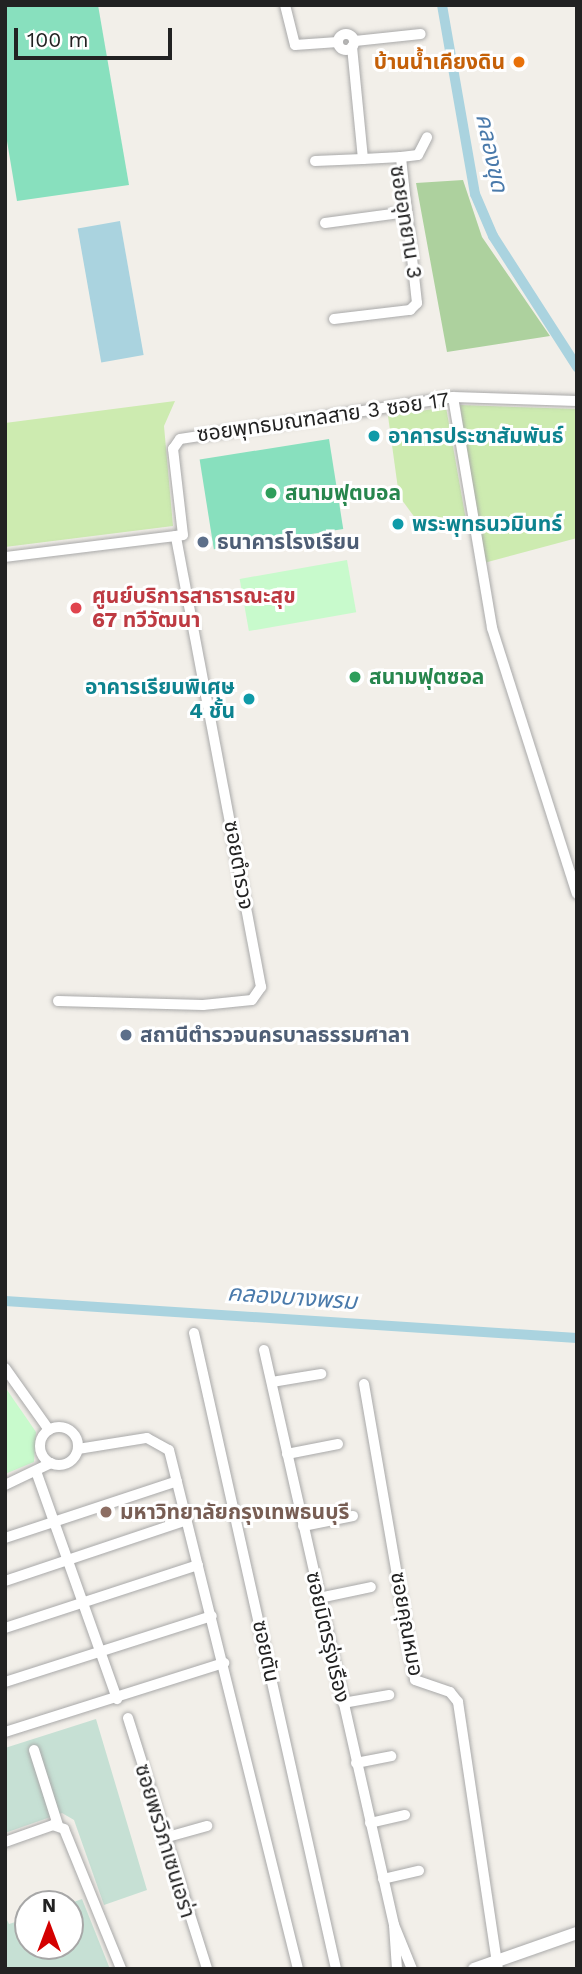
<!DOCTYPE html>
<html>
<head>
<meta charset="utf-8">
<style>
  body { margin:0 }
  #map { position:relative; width:582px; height:1974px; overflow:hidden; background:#f2efe9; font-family:"Work Sans","Noto Sans Thai",sans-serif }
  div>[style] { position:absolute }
  .grass>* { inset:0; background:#cdebb0 }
  .forest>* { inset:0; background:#add19e }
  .wetland>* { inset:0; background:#c6e0d4 }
  .park>* { inset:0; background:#c8facc; transform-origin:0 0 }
  .pitch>* { inset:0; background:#88e0be; transform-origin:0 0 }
  .water>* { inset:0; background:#aad3df; transform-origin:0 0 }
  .canal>* { height:10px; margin:-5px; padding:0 5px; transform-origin:5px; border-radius:5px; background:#aad3df }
  .roads { filter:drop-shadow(0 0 2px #a9a9a9) drop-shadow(0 0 2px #a9a9a9) }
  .minor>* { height:10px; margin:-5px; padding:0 5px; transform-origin:5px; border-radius:5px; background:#fff }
  .minor>.ring { margin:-5px; padding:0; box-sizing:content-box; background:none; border:10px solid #fff; border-radius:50% }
  .tertiary>* { height:12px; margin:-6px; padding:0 6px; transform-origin:6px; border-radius:6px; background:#fff }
  .dots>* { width:19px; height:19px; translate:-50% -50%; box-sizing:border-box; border:4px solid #fff; border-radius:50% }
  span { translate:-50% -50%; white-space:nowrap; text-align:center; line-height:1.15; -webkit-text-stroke:6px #fff; paint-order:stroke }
  .food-label { font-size:21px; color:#c56008; font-weight:700 }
  .right { translate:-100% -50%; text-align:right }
  .street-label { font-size:21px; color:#222 }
  .culture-label { font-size:21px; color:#0d838f; font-weight:700 }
  .left { translate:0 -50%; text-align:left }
  .leisure-label { font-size:21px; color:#27864d; font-weight:700 }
  .service-label { font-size:21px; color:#4e5e75; font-weight:700 }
  .health-label { font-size:21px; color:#be3a42; font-weight:700 }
  .education-label { font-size:21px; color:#785e54; font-weight:700 }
  .water-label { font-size:23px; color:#4a7aab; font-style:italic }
  .frame { position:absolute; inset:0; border:7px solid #222; pointer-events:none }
  .north { position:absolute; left:14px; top:1890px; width:70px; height:70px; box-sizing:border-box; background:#fff; border:2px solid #a7a7a7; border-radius:50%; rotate:0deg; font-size:19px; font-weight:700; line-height:28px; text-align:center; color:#222 }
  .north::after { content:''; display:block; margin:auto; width:24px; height:32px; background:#d40000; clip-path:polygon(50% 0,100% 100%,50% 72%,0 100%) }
  .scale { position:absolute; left:14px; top:28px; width:158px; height:32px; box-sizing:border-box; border:4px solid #222; border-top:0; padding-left:9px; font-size:21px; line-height:24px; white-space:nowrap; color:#222; -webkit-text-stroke:5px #fff; paint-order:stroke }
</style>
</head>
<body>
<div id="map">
  <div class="grass">
    <div style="clip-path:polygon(175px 401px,164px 426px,173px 526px,5px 547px,5px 423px)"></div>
    <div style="clip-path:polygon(460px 405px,577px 409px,577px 538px,484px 563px)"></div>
    <div style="clip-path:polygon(446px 407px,466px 520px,421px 526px,399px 496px,388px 416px)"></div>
  </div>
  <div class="forest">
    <div style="clip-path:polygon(463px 180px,482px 237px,550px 336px,447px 352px,416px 183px)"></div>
  </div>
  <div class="wetland">
    <div style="clip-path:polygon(96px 1719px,147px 1890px,104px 1905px,74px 1820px,62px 1813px,5px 1833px,5px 1748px)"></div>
    <div style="clip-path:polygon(82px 1899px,110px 1969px,5px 1969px,5px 1916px,9px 1924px,28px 1918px,28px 1946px,70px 1946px,68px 1904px)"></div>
  </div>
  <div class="park">
    <div style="left:347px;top:560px;width:53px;height:109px;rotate:80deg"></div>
    <div style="clip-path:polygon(5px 1387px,36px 1432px,34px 1462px,5px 1474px)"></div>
  </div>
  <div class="pitch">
    <div style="clip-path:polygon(5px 5px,98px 5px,129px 185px,17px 201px,5px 129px)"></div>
    <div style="left:329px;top:439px;width:91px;height:131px;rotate:81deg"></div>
  </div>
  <div class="water">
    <div style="left:120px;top:221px;width:136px;height:43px;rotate:80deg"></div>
  </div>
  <div class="canal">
    <div style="left:442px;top:5px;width:192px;rotate:80.1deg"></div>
    <div style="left:475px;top:194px;width:46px;rotate:66.8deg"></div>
    <div style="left:493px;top:236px;width:156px;rotate:57.3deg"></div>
    <div style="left:5px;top:1301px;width:573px;rotate:3.7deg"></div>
  </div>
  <div class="roads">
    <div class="minor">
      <div style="left:285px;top:5px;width:41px;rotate:76deg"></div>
      <div style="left:295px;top:45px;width:43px;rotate:-4deg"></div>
      <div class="ring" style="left:338px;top:34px;width:6px;height:6px"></div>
      <div style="left:355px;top:41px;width:66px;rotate:-6.1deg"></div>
      <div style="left:401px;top:157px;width:17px;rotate:-7deg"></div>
      <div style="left:418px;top:155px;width:20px;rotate:-63deg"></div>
      <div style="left:315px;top:161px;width:48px;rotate:-2.4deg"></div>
      <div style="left:325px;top:223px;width:83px;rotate:-7.6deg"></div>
      <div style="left:334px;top:319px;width:77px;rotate:-6.8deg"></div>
      <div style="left:410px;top:310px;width:10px;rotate:-45deg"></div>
      <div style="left:417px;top:303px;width:147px;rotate:-96.3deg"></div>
      <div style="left:401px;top:157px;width:38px;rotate:177deg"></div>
      <div style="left:363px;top:159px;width:113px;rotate:-95.6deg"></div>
      <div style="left:453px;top:397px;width:234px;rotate:80.4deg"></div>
      <div style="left:492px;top:628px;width:279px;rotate:72.3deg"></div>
      <div style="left:5px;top:557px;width:179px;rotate:-7deg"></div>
      <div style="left:183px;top:535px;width:87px;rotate:-96.6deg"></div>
      <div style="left:173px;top:449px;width:12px;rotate:-55deg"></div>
      <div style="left:180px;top:439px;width:276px;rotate:-8.7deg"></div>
      <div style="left:453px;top:397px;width:124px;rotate:1.8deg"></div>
      <div style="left:58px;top:1001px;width:145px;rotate:1.6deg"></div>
      <div style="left:203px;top:1005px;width:49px;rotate:-5.8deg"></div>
      <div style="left:252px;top:1000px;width:16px;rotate:-55deg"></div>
      <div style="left:261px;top:987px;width:459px;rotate:-100.7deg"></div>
      <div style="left:194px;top:1333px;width:652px;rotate:77.41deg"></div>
      <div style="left:264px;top:1350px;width:590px;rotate:77.26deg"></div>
      <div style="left:394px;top:1925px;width:44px;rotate:86.1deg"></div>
      <div style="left:5px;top:1368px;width:76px;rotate:54.6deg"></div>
      <div style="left:272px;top:1382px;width:50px;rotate:-9.3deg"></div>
      <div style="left:364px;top:1384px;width:300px;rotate:80.2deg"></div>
      <div style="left:415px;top:1680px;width:37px;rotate:19deg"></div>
      <div style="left:450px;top:1692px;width:13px;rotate:51deg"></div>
      <div style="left:458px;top:1702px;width:270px;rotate:81.5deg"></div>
      <div class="ring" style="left:40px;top:1427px;width:28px;height:28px"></div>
      <div style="left:78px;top:1449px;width:70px;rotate:-9.1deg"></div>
      <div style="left:147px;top:1438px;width:25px;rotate:29deg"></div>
      <div style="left:169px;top:1450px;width:535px;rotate:76.04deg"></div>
      <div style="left:287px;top:1454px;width:52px;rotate:-11.1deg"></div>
      <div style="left:37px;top:1474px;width:239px;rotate:70.4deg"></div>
      <div style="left:5px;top:1485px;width:51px;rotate:-25.6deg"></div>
      <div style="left:303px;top:1526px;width:51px;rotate:-11.3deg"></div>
      <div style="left:5px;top:1538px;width:181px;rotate:-18.3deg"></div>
      <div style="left:5px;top:1581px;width:192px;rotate:-18.5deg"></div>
      <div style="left:319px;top:1598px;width:53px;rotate:-11.9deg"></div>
      <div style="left:5px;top:1628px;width:203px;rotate:-18.1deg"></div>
      <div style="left:5px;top:1682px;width:217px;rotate:-17.7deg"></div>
      <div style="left:343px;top:1703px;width:47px;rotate:-9.9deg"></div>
      <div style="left:128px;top:1718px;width:263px;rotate:72.5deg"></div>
      <div style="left:5px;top:1732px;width:230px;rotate:-17.5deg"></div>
      <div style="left:34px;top:1750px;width:79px;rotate:72.3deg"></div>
      <div style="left:356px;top:1763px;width:36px;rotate:-11deg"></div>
      <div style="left:370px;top:1823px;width:36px;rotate:-13deg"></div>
      <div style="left:164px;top:1838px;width:45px;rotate:-15.6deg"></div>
      <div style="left:5px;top:1842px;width:51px;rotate:-19.5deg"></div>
      <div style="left:53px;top:1825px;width:12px;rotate:20deg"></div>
      <div style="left:64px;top:1829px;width:151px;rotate:67.8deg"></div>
      <div style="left:383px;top:1879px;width:37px;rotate:-13deg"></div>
      <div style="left:394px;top:1925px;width:48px;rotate:67.8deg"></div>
    </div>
    <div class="tertiary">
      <div style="left:474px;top:1969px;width:109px;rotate:-19.3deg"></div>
    </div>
  </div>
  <div class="dots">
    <div style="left:519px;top:62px;background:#e8710a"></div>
    <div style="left:374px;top:436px;background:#0f9aa8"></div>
    <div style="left:271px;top:493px;background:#2e9e5b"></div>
    <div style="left:398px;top:524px;background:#0f9aa8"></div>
    <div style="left:203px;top:542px;background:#5c6f8a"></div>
    <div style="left:76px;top:608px;background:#e0444e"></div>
    <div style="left:355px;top:677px;background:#2e9e5b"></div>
    <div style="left:249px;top:699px;background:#0f9aa8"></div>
    <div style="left:126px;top:1035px;background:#5c6f8a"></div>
    <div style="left:106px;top:1512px;background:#8d6e63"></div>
  </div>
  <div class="food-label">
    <span class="right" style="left:505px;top:62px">บ้านน้ำเคียงดิน</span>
  </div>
  <div class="street-label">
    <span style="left:406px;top:222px;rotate:81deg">ซอยอุทยาน 3</span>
    <span style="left:323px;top:417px;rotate:-8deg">ซอยพุทธมณฑลสาย 3 ซอย 17</span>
    <span style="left:239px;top:865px;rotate:80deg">ซอยตำรวจ</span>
    <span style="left:407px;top:1624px;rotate:80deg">ซอยคุณหมอ</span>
    <span style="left:328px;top:1637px;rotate:77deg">ซอยมิตรรุ่งเรือง</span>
    <span style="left:266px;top:1651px;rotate:78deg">ซอยตัน</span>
    <span style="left:165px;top:1841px;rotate:73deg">ซอยพรวิภาเซนเอร่า</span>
  </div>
  <div class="culture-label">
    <span class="left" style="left:388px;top:436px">อาคารประชาสัมพันธ์</span>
    <span class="left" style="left:412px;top:524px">พระพุทธนวมินทร์</span>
    <span class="right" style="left:235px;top:699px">อาคารเรียนพิเศษ<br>4 ชั้น</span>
  </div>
  <div class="leisure-label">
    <span class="left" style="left:285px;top:493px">สนามฟุตบอล</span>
    <span class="left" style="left:369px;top:677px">สนามฟุตซอล</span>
  </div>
  <div class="service-label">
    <span class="left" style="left:217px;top:542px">ธนาคารโรงเรียน</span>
    <span class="left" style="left:140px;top:1035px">สถานีตำรวจนครบาลธรรมศาลา</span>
  </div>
  <div class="health-label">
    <span class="left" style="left:92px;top:608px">ศูนย์บริการสาธารณะสุข<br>67 ทวีวัฒนา</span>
  </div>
  <div class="education-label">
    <span class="left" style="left:120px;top:1512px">มหาวิทยาลัยกรุงเทพธนบุรี</span>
  </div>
  <div class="water-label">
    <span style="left:491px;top:153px;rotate:78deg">คลองขุด</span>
    <span style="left:292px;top:1298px;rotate:4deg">คลองบางพรม</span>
  </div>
  <div class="frame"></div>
  <div class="north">N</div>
  <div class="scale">100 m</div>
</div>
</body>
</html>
